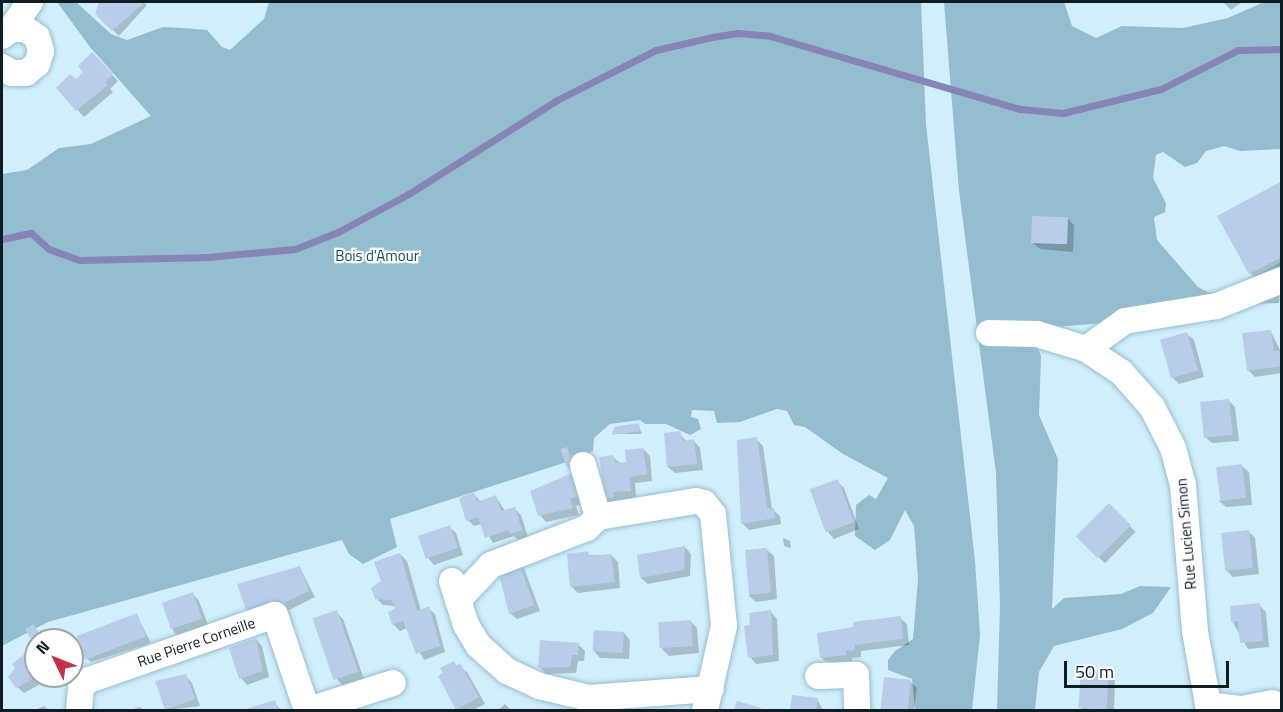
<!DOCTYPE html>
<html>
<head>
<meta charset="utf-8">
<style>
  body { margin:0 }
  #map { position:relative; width:1283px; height:712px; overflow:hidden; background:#d0eefc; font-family:"Titillium Web",sans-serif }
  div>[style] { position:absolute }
  .green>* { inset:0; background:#94bdcf }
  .shadow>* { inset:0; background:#0003; transform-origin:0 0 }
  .stream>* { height:7px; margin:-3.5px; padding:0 3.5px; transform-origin:3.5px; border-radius:3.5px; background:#8784b7 }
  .building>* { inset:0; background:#b9cdea; transform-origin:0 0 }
  .roads { filter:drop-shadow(0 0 2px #97bccc) drop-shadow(0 0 2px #97bccc) }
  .street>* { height:26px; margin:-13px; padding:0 13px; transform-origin:13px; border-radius:13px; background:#fff }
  span { translate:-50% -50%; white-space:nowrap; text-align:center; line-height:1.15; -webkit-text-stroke:4.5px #fff; paint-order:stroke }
  .park-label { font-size:15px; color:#164b5e }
  .street-label { font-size:15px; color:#0f1d23 }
  .frame { position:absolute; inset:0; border:3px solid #0f1d23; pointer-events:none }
  .north { position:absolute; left:24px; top:628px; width:60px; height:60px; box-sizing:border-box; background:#fff; border:2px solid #9fa5a7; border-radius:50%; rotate:313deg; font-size:16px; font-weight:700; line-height:24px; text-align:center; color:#0f1d23 }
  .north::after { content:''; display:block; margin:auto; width:21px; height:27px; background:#c13148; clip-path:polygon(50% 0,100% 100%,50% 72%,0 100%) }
  .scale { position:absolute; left:1064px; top:661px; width:165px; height:27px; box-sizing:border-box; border:3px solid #0f1d23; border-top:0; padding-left:8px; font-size:18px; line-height:21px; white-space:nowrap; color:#0f1d23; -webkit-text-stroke:4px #fff; paint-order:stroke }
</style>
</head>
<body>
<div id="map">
  <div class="green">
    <div style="clip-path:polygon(57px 2px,76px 2px,111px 34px,127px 40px,163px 27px,182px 28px,207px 30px,222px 47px,230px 50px,264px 19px,269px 2px,921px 2px,926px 124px,975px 561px,980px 635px,972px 710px,915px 710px,912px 679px,888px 670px,888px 660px,895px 651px,913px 639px,918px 579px,914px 526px,905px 510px,890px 540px,875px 550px,855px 536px,856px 505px,869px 495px,876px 499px,888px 478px,843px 454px,805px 427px,794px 425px,787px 411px,777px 409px,740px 422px,717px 423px,714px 411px,692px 410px,691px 417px,698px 419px,701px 429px,690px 435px,666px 424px,645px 424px,640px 420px,610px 424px,594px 438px,593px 451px,582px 457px,390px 519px,397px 547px,363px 564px,349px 554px,342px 540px,48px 622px,2px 646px,2px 174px,27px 170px,59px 148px,91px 144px,151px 116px,90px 47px)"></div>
    <div style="clip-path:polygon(944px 2px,1064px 2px,1072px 26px,1096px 38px,1122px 26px,1183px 28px,1228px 18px,1264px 2px,1281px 2px,1281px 149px,1240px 151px,1224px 146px,1206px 151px,1197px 163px,1185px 167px,1163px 152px,1156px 155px,1153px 178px,1166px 203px,1165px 212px,1154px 217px,1157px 240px,1198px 287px,1210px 293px,1238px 286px,1281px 262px,1279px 303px,1239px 304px,1200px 315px,1031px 329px,1041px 356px,1039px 415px,1058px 459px,1052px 609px,1064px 598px,1121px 594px,1140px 586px,1171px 587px,1153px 613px,1122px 629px,1054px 646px,1039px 672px,1035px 710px,997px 710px,1000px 606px,996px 473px,959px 191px)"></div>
  </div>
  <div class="shadow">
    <div style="clip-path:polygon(100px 2px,143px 2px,147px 5px,119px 36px,97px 14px)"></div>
    <div style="clip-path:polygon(1223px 2px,1242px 2px,1231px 10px)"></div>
    <div style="clip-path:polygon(92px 54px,118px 81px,110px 89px,113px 92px,84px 117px,58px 88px,76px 81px,85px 72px)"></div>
    <div style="clip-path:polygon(1282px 183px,1282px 276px,1263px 286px,1250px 273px)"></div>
    <div style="clip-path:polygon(1068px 219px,1074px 225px,1073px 252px,1040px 249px,1033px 243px)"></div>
    <div style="clip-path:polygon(1271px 332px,1282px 354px,1282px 373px,1255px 377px,1248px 370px)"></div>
    <div style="clip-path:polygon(1187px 334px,1194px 340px,1204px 377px,1179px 384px,1172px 377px)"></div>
    <div style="clip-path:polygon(1229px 401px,1235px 407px,1239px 441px,1212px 443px,1205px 437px)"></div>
    <div style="clip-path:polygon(638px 424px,642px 434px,613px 434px,615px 428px)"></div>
    <div style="clip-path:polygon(679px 433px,687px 442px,694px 441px,700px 448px,703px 470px,675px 473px,668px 467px)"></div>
    <div style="clip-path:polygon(756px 439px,763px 446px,772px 509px,780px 516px,781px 524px,749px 530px,742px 523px)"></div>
    <div style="clip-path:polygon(567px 449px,575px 467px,570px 469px,567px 466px)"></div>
    <div style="clip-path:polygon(643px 449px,650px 456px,652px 481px,635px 483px,636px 497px,609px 502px,606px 499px,613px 457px,620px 463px,628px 464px)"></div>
    <div style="clip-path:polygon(1242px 466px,1249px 472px,1252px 505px,1226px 507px,1219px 501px)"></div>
    <div style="clip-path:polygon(575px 474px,589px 502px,576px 506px,579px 515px,546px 522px,540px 515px)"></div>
    <div style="clip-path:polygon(837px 481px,844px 488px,859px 529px,834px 539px,828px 532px)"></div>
    <div style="clip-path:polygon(474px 494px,481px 502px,496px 497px,505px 511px,514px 508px,521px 515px,528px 537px,518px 540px,514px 536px,493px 543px,482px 524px,474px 526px,468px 520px)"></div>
    <div style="left:1109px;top:506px;width:37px;height:44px;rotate:44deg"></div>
    <div style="clip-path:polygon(449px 527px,456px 533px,463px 555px,434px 565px,428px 558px)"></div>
    <div style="clip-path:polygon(1249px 532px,1255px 538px,1259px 574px,1233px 577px,1226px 570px)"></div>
    <div style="clip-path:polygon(783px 538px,790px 541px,791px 548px,784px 546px)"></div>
    <div style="clip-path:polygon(685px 547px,691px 554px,690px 576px,648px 584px,641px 578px)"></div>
    <div style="clip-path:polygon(767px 550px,774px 556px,777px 599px,756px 602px,749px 596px)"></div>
    <div style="clip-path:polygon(400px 554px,407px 561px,421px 611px,428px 608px,435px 614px,445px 652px,424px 660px,407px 628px,400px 631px,393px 624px,395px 606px,383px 605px,376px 598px)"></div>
    <div style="clip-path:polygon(568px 555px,611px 555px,618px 562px,620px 588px,578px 593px,572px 587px)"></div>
    <div style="clip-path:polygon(517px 562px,524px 568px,540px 611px,517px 619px,510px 613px)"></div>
    <div style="clip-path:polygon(300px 568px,315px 597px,287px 611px,254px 615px,247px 609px,239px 585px)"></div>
    <div style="clip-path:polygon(193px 594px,199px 601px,208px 625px,180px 638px,174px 632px,164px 605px)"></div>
    <div style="clip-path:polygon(1259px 605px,1266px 612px,1269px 647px,1248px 649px,1232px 621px)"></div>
    <div style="clip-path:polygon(336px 612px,343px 619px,364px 679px,343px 686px,337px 679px)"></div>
    <div style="clip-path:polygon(771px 612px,777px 619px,779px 661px,756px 664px,750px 657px,752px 627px)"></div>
    <div style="clip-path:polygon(136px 614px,151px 643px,91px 662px,84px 656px)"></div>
    <div style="clip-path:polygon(900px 618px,907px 624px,909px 645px,861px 651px,861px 657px,852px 658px,852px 661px,828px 664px,821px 657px)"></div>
    <div style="clip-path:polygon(690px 621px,697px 628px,699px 653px,669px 656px,662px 649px)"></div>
    <div style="clip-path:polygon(36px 629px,41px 638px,36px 642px,33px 639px)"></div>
    <div style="clip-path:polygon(624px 633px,630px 640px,629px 659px,600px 658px,594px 651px)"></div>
    <div style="clip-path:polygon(256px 639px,262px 646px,269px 677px,247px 685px,241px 678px)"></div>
    <div style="clip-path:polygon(578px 644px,585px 651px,584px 661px,578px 661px,576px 673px,546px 674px,540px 667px)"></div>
    <div style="clip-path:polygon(36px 647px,36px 676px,55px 676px,24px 693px,17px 687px)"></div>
    <div style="clip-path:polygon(453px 663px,467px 672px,485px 704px,473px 710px,458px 709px)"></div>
    <div style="clip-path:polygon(1109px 675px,1115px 681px,1114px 710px,1083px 710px,1080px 707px)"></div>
    <div style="clip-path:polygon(186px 676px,192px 683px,200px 706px,167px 710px)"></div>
    <div style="clip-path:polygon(910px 682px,917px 688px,914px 710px,883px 710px)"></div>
    <div style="clip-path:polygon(794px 697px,817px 699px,823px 710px,792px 710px)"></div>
    <div style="clip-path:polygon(274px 702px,281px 710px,248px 710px)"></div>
    <div style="clip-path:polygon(505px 704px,511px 710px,498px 710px)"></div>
    <div style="clip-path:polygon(44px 706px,49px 710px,35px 710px)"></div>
    <div style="clip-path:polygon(140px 707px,144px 710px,130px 710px)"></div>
  </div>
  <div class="stream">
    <div style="left:2px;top:239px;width:30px;rotate:-12deg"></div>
    <div style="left:31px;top:233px;width:24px;rotate:42deg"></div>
    <div style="left:49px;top:249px;width:33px;rotate:20deg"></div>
    <div style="left:80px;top:260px;width:128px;rotate:-1.3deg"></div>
    <div style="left:208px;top:257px;width:87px;rotate:-5.3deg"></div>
    <div style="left:295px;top:249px;width:46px;rotate:-21.6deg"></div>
    <div style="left:338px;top:232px;width:82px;rotate:-28.4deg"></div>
    <div style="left:410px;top:193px;width:174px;rotate:-32.3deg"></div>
    <div style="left:557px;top:100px;width:111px;rotate:-26.8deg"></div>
    <div style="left:656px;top:50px;width:57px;rotate:-13.1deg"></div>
    <div style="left:712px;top:37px;width:26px;rotate:-9deg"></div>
    <div style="left:738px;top:33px;width:32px;rotate:5deg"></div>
    <div style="left:770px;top:36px;width:260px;rotate:16.3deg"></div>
    <div style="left:1020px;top:109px;width:43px;rotate:5.3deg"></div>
    <div style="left:1063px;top:113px;width:101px;rotate:-13.8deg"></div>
    <div style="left:1161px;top:89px;width:86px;rotate:-26.9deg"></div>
    <div style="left:1238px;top:50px;width:44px;rotate:-1.3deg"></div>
  </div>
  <div class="building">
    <div style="clip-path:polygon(99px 2px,145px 2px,112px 31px,95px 14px)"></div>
    <div style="clip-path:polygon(92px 52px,113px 74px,105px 82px,108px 85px,76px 111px,56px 88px,70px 74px,76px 79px,83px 72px,78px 66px)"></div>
    <div style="clip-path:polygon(1282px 181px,1282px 257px,1249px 274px,1217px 216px)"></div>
    <div style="left:1032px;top:216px;width:36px;height:27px;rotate:2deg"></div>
    <div style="clip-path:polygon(1271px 330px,1274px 351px,1280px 351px,1282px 366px,1247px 371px,1242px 333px)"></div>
    <div style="left:1187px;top:332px;width:40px;height:28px;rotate:74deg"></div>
    <div style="left:1229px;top:399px;width:36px;height:29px;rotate:84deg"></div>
    <div style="clip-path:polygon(639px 423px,640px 431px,612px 435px,614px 427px)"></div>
    <div style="clip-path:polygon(680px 431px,683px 441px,694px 439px,697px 464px,667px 467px,664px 433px)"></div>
    <div style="clip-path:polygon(757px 437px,767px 508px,774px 508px,775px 518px,741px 524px,737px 440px)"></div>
    <div style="left:567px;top:447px;width:18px;height:7px;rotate:71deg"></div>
    <div style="clip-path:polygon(643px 448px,647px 474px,629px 477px,631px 491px,613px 492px,613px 498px,605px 499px,599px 457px,613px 455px,615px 463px,626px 462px,625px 450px)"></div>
    <div style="left:1242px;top:464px;width:34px;height:26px;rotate:83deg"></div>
    <div style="clip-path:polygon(575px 472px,583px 495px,570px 499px,573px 508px,538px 516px,530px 491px)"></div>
    <div style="left:838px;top:479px;width:46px;height:30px;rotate:70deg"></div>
    <div style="clip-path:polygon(474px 492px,477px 502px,496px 495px,501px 511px,515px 507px,522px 530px,510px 534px,508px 530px,485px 538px,478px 517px,466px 521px,459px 498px)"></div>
    <div style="left:1109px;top:503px;width:31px;height:47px;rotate:45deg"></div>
    <div style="left:450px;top:525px;width:24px;height:34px;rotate:71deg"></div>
    <div style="left:1249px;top:530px;width:38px;height:28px;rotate:84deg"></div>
    <div style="clip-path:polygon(685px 546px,684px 570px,640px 578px,637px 555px)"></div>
    <div style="left:767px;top:548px;width:45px;height:22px;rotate:85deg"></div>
    <div style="clip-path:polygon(588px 551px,589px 556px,611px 554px,615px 582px,570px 587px,567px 554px)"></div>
    <div style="clip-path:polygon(400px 553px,417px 611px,429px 606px,440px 646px,416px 654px,403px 620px,392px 625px,388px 612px,395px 609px,392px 600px,375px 599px,371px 588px,381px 581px,374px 562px)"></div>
    <div style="clip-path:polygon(518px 560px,534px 605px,509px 614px,497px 567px)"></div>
    <div style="clip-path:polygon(300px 566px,309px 591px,280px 605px,279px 602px,266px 606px,265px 603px,246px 610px,237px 584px)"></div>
    <div style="left:193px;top:592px;width:28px;height:33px;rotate:71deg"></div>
    <div style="clip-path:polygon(1260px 603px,1263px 641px,1240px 643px,1238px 621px,1231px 622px,1230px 606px)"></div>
    <div style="left:337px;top:610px;width:65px;height:26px;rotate:71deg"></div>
    <div style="clip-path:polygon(771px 610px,773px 655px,748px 658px,744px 626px,750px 625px,749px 613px)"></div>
    <div style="left:137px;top:613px;width:25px;height:65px;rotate:69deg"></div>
    <div style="clip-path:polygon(901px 616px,903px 639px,855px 645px,855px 650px,846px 651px,846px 655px,820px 658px,817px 633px,853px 627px,853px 622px)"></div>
    <div style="left:691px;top:620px;width:26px;height:33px;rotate:86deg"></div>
    <div style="left:33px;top:624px;width:12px;height:10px;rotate:55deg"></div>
    <div style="left:594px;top:630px;width:30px;height:21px;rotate:4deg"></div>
    <div style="clip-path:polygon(256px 638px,263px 671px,239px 679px,229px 648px)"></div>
    <div style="clip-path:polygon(540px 640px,579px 643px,578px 655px,572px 655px,570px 667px,538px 668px)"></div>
    <div style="clip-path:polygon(36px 645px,36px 677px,16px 688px,8px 677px,15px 668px,12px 664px)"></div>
    <div style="clip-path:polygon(454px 661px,456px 666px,460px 663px,479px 697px,456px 710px,438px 676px,443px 673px,440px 668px)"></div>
    <div style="left:1081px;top:671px;width:28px;height:37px;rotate:4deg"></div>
    <div style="clip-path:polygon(186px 674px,195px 699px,165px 710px,155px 681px)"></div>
    <div style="left:884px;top:677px;width:27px;height:33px;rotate:6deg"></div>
    <div style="clip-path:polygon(792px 695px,818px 698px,816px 710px,790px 710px)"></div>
    <div style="clip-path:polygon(275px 700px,278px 710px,243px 710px)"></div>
    <div style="clip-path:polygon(737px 701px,761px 708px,760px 710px,734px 710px)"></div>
  </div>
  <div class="roads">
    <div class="street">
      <div style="left:11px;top:29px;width:33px;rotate:-55deg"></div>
      <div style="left:2px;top:36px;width:11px;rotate:-38deg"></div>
      <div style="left:11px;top:29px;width:14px"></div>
      <div style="left:25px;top:29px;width:14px;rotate:34deg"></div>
      <div style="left:37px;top:37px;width:15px;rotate:74deg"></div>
      <div style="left:41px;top:51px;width:14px;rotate:107deg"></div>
      <div style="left:37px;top:64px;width:14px;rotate:141deg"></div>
      <div style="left:26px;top:73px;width:14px;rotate:180deg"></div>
      <div style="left:12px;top:73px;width:12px;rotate:-149deg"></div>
      <div style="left:989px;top:333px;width:48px;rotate:1.2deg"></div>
      <div style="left:1037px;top:334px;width:51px;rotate:17deg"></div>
      <div style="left:1086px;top:349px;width:42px;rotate:33.3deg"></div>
      <div style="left:1121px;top:372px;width:47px;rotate:48.5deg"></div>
      <div style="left:1152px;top:407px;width:46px;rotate:62.9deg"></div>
      <div style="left:1173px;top:448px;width:38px;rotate:75deg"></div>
      <div style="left:1183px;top:485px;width:146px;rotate:85.3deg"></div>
      <div style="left:1195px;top:631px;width:80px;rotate:80deg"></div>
      <div style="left:1086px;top:349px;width:48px;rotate:-35.7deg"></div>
      <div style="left:1125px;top:321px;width:93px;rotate:-9.3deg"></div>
      <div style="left:1217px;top:306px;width:70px;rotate:-21.8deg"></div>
      <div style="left:583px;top:465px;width:54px;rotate:73.9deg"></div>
      <div style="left:598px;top:517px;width:99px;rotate:-9.3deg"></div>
      <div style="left:696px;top:501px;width:8px;rotate:14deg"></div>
      <div style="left:704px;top:503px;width:14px;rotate:51deg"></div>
      <div style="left:713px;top:514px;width:113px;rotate:84.4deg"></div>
      <div style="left:724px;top:626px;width:86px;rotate:102.7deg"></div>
      <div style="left:452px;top:581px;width:46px;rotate:72.3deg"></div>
      <div style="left:466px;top:625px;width:23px;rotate:59deg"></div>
      <div style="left:478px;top:645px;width:39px;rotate:42deg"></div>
      <div style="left:507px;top:671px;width:35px;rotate:25deg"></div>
      <div style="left:539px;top:686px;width:51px;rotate:13.5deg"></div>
      <div style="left:589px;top:698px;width:122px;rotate:-4.2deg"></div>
      <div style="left:458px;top:600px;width:48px;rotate:-46.7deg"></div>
      <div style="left:491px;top:565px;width:103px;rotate:-21.1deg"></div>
      <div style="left:587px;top:528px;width:16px;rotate:-45deg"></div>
      <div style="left:818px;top:676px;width:38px;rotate:-2deg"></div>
      <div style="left:856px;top:675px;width:35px;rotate:88deg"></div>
      <div style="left:1208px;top:705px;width:34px;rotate:7deg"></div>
      <div style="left:1242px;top:709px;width:31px;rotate:-11deg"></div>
      <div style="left:79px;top:710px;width:23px;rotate:-85deg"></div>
      <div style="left:81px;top:687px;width:11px;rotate:-41deg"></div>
      <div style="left:89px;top:680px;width:197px;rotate:-19.3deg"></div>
      <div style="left:275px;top:615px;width:100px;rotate:71.4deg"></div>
      <div style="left:309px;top:710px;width:88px;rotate:-17.8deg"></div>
    </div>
  </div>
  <div class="park-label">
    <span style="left:377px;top:256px">Bois d'Amour</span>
  </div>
  <div class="street-label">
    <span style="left:1186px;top:534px;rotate:-95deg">Rue Lucien Simon</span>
    <span style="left:196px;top:642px;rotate:-19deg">Rue Pierre Corneille</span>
  </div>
  <div class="frame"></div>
  <div class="north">N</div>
  <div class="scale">50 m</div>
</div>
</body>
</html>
